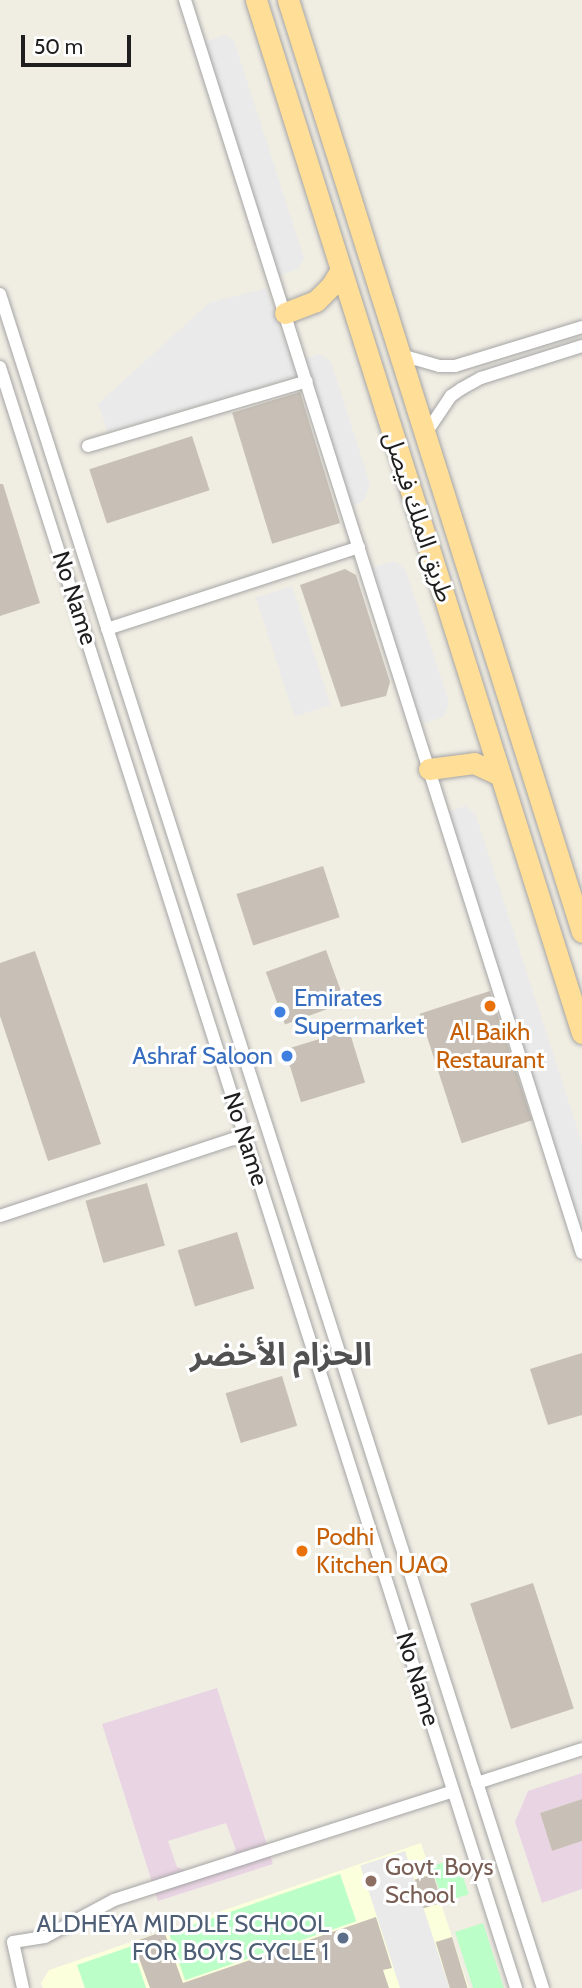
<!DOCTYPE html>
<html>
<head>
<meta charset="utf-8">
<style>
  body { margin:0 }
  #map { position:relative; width:582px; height:1988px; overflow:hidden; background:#f0ede3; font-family:Cabin,"Noto Sans Arabic",sans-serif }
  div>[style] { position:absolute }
  .industrial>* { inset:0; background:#e9d4e3 }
  .education>* { inset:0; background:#fbffdc }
  .park>* { inset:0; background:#bcfec8; transform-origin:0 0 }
  .parking>* { inset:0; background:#eaeaea; transform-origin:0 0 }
  .building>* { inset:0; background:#c8c0b6; transform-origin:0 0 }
  .roads { filter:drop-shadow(0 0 2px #a5a5a5) drop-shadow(0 0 2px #a5a5a5) }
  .street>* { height:12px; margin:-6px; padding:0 6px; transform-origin:6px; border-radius:6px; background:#fff }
  .primary>* { height:21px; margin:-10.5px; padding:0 10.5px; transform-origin:10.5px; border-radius:10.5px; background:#ffde98 }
  .dots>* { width:19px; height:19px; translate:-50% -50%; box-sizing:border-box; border:4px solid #fff; border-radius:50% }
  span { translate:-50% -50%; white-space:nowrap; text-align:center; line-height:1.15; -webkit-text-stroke:6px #fff; paint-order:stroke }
  .street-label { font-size:24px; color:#1e1e1e }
  .shop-label { font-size:24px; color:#366cbe }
  .left { translate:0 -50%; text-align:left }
  .right { translate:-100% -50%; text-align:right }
  .food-label { font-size:24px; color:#c56008 }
  .education-label { font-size:24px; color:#785e54 }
  .service-label { font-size:24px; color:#4e5e75 }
  .district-label { font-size:32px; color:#515151; font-weight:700 }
  .scale { position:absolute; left:21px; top:35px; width:110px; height:32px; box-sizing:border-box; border:4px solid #1e1e1e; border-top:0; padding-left:9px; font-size:21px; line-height:24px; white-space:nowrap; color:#1e1e1e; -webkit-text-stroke:5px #fff; paint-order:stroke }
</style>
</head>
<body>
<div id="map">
  <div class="industrial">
    <div style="clip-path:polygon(evenodd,217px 1688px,273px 1864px,158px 1901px,102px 1724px,217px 1688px,226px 1823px,236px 1850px,227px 1859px,189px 1872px,177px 1867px,168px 1841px,226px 1823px)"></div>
    <div style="clip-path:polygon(582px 1773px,582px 1799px,540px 1813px,552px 1851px,582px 1841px,582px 1889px,542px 1903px,515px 1822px,528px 1791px)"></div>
  </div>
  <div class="education">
    <div style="clip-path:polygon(421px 1843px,469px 1988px,43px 1988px,41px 1983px,49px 1970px)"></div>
  </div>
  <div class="park">
    <div style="left:457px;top:1858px;width:38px;height:27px;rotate:72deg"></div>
    <div style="left:340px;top:1874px;width:50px;height:181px;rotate:71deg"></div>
    <div style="clip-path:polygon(483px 1923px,504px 1988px,473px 1988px,455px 1932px)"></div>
    <div style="clip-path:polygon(132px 1946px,146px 1988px,85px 1988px,77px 1965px)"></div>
  </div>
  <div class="parking">
    <div style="clip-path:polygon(225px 35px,234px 41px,304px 258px,298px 269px,275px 277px,203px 42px)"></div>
    <div style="clip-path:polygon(266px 288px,297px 376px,108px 432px,98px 404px,209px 303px)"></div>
    <div style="clip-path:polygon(320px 354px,331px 362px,370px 484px,364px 501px,341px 510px,294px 362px)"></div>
    <div style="clip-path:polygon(394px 561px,405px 569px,449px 702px,444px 717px,420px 724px,370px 568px)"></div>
    <div style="left:292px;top:586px;width:125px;height:38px;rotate:72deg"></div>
    <div style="clip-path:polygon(465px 806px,475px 813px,582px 1143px,582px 1231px,575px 1233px,439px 815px)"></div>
    <div style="left:405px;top:1851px;width:144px;height:47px;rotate:72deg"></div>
  </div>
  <div class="building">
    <div style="left:300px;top:392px;width:137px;height:71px;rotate:73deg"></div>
    <div style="left:192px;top:436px;width:57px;height:108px;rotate:72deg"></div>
    <div style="clip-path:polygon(0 484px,3px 484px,40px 603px,0 616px)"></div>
    <div style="clip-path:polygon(345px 569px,356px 575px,390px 682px,386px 696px,341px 707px,300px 585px)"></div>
    <div style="left:323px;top:866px;width:54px;height:91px;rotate:72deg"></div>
    <div style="left:326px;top:950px;width:56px;height:64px;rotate:70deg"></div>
    <div style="clip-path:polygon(35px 951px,101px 1144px,48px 1161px,0 1016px,0 963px)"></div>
    <div style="left:490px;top:991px;width:136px;height:74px;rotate:72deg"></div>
    <div style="left:349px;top:1030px;width:55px;height:67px;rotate:73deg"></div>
    <div style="left:147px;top:1183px;width:65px;height:64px;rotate:74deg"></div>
    <div style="left:237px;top:1232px;width:59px;height:62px;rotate:73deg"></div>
    <div style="clip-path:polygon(582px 1353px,582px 1415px,548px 1425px,530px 1369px)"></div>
    <div style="left:282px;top:1376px;width:52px;height:59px;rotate:73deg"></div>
    <div style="left:533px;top:1583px;width:132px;height:66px;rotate:72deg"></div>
    <div style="clip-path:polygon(582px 1799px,582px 1841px,552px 1851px,540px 1813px)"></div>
    <div style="left:433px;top:1874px;width:30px;height:19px;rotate:73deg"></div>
    <div style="clip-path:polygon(376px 1917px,392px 1968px,383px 1970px,389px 1988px,150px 1988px,133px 1942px,164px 1931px,183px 1983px)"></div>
    <div style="left:452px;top:1937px;width:53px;height:17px;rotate:73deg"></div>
  </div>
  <div class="roads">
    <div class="street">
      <div style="left:185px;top:0;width:1314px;rotate:72.42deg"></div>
      <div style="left:0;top:294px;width:1779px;rotate:72.23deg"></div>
      <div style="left:401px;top:355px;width:40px;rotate:16deg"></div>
      <div style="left:439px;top:366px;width:16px"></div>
      <div style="left:455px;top:366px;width:133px;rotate:-17.1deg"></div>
      <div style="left:0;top:367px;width:1701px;rotate:72.34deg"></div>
      <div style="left:426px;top:433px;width:45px;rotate:-56deg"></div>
      <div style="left:451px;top:396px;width:12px;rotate:-35deg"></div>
      <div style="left:461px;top:389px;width:23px;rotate:-29deg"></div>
      <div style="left:481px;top:378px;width:106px;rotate:-17.6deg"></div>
      <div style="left:88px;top:446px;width:228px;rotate:-16.5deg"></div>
      <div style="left:107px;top:629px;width:265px;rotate:-18deg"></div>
      <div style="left:0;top:1216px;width:258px;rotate:-18.3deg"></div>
      <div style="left:477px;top:1783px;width:110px;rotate:-17.9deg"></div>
      <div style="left:23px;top:1988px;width:47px;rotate:-102.3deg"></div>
      <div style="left:13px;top:1942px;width:32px;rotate:-9deg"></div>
      <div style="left:45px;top:1937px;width:78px;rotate:-28.2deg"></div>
      <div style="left:114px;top:1900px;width:356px;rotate:-17.8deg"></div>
    </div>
    <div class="primary">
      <div style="left:256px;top:0;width:1083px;rotate:72.49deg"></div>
      <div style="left:288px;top:0;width:977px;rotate:72.49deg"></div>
      <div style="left:285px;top:313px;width:33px;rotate:-21deg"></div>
      <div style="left:316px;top:301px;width:21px;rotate:-45deg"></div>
      <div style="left:331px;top:286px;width:19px;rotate:-58deg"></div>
      <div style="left:429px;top:769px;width:45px;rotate:-7.6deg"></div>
      <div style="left:474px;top:763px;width:29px;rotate:25deg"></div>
    </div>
  </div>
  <div class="dots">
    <div style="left:490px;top:1006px;background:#e8710a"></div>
    <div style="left:280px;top:1012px;background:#3f7fe0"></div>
    <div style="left:287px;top:1056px;background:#3f7fe0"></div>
    <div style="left:302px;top:1551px;background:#e8710a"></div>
    <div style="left:371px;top:1881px;background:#8d6e63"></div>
    <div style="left:343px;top:1938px;background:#5c6f8a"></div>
  </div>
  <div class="street-label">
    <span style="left:419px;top:517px;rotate:72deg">طريق الملك فيصل</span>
    <span style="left:75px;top:598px;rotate:72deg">No Name</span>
    <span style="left:246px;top:1139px;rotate:72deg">No Name</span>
    <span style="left:418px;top:1679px;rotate:73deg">No Name</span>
  </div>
  <div class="shop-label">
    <span class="left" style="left:294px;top:1012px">Emirates<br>Supermarket</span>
    <span class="right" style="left:273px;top:1056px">Ashraf Saloon</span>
  </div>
  <div class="food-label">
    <span style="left:490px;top:1046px">Al Baikh<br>Restaurant</span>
    <span class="left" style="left:316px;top:1551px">Podhi<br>Kitchen UAQ</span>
  </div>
  <div class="education-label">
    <span class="left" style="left:385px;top:1881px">Govt. Boys<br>School</span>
  </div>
  <div class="service-label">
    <span class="right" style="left:329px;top:1938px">ALDHEYA MIDDLE SCHOOL<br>FOR BOYS CYCLE 1</span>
  </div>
  <div class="district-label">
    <span style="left:281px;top:1354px">الحزام الأخضر</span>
  </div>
  <div class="scale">50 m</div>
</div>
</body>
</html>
